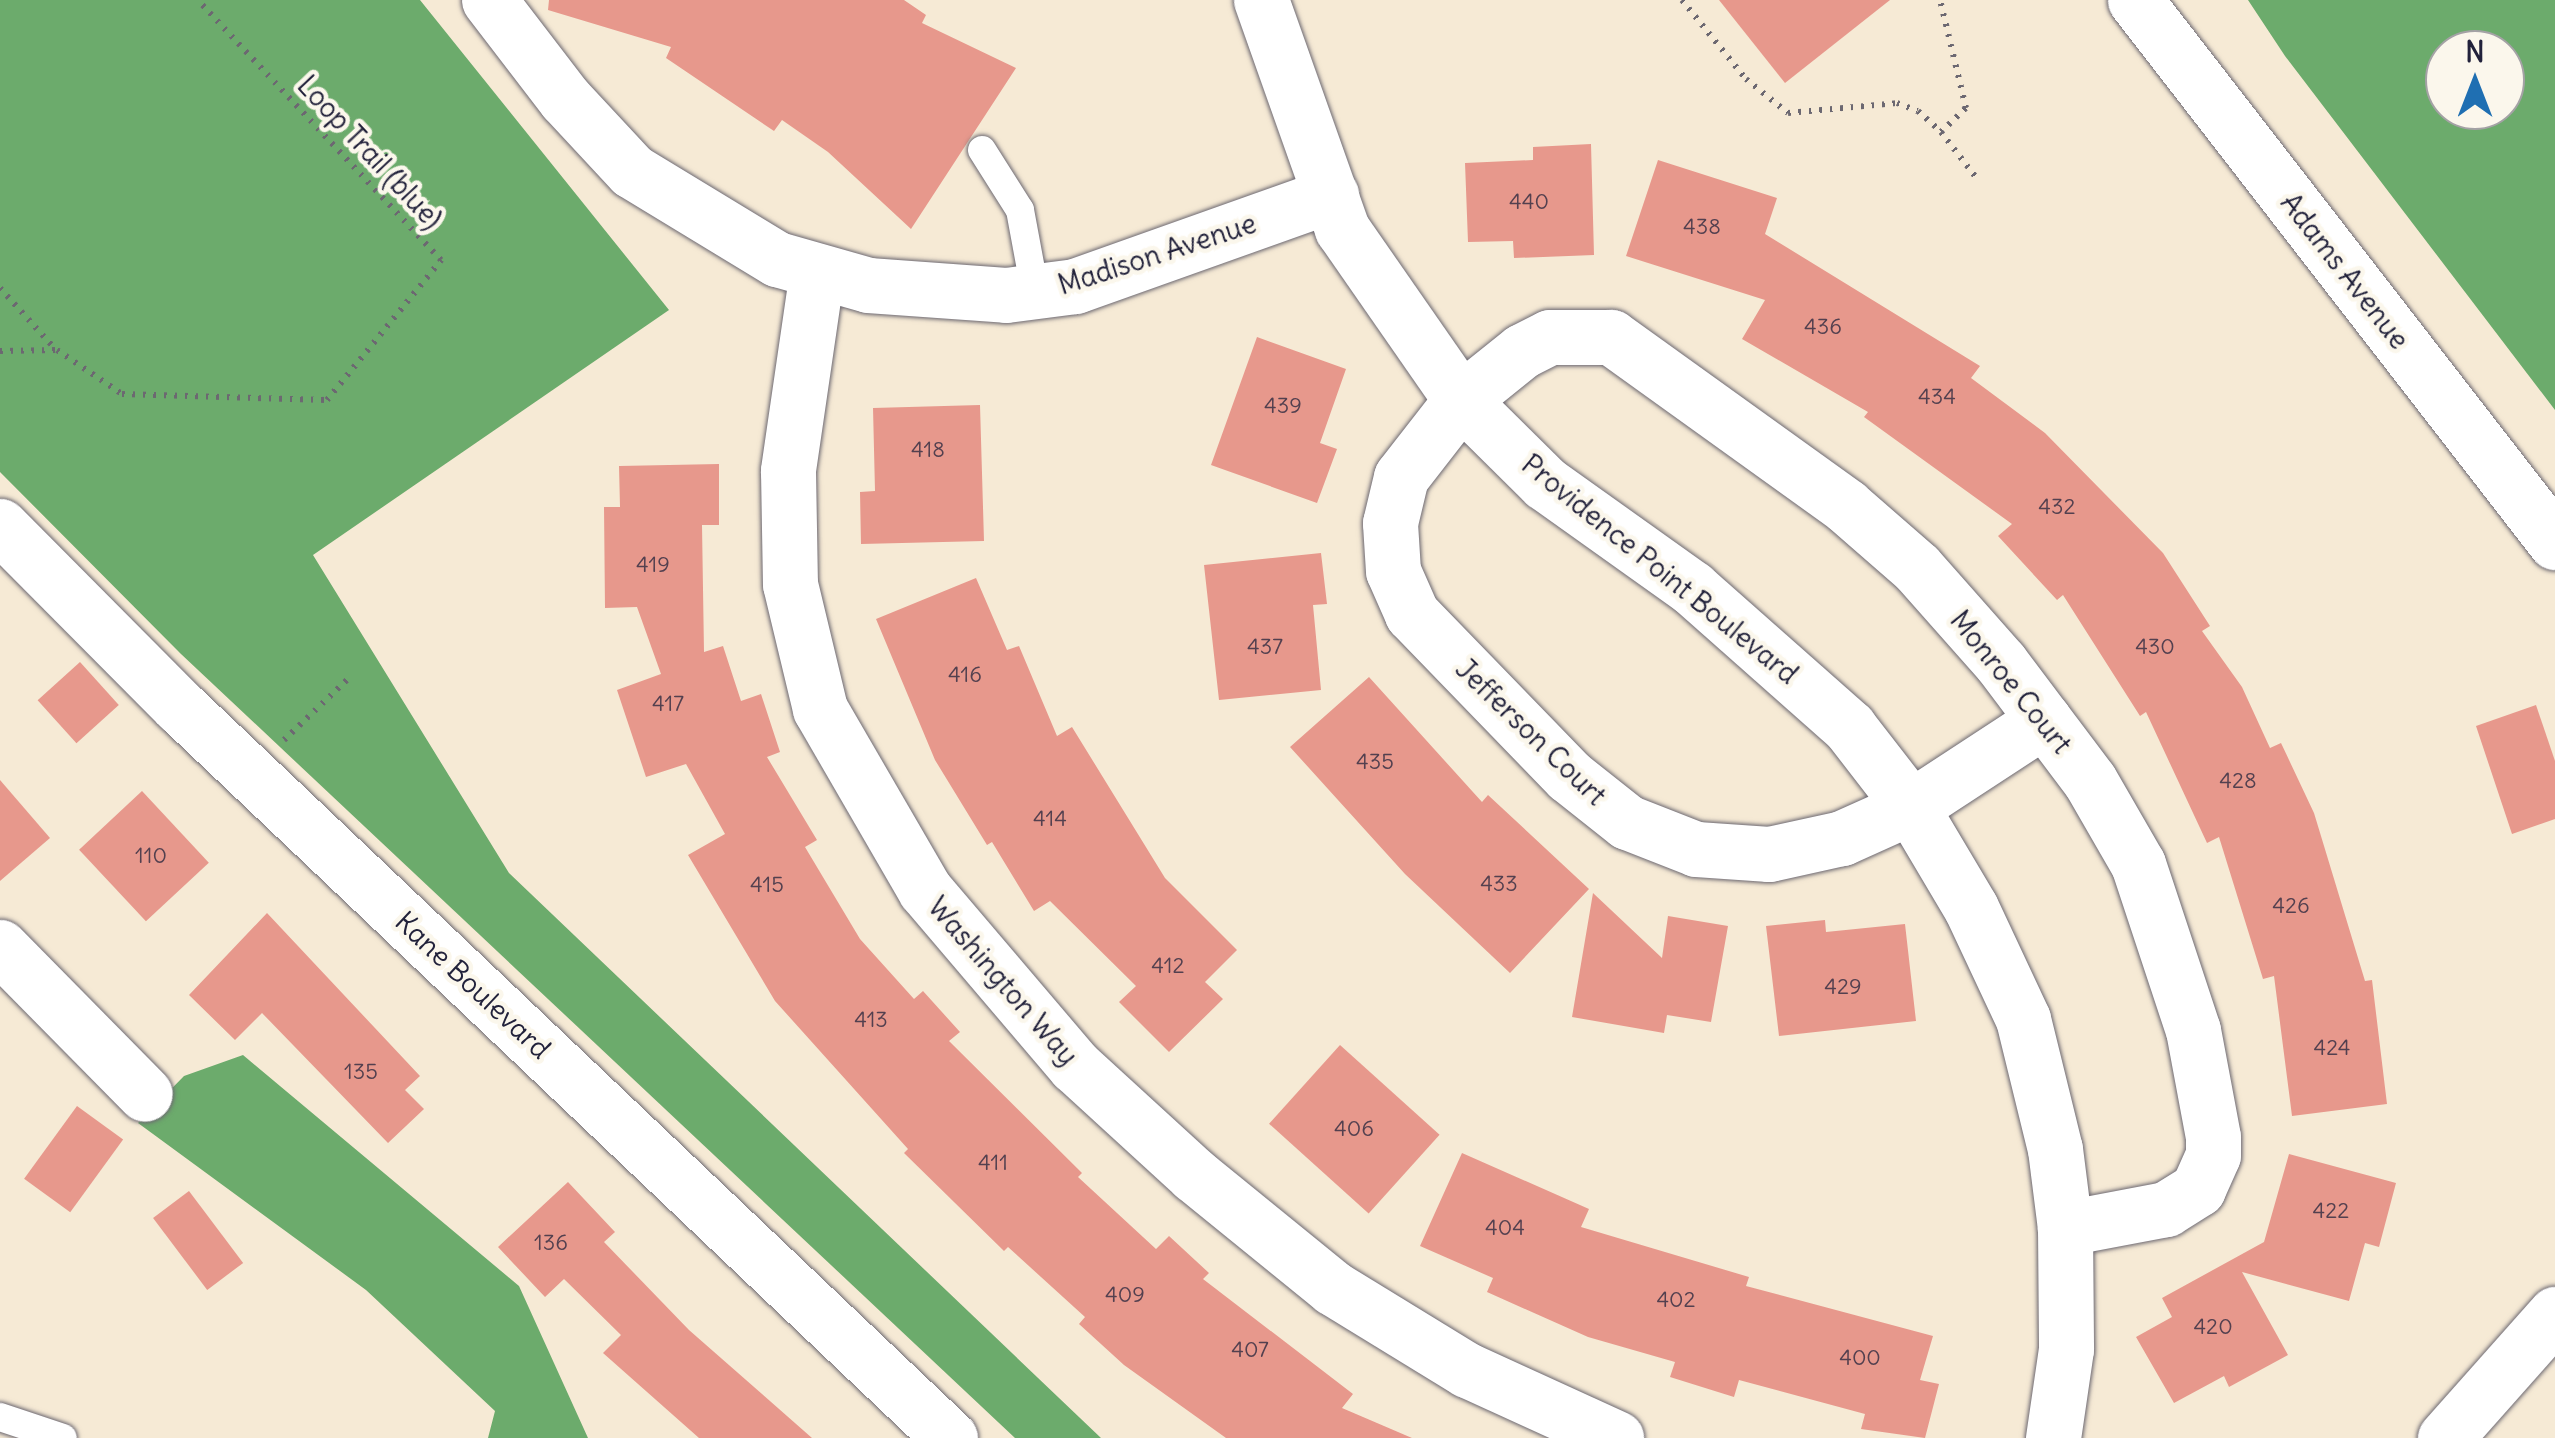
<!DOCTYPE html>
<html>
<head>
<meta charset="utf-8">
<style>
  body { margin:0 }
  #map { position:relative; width:2555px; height:1438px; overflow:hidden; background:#f6ead5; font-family:Delius,sans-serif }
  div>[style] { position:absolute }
  .forest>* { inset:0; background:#6cab6c }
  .building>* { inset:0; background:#e7988c; transform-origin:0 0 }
  .path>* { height:6px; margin-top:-3px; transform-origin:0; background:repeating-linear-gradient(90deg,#6c6871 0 2.5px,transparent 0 10.5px) }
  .roads { filter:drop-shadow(0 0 2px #6c6871) drop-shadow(0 0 2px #6c6871) }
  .service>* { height:28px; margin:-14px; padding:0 14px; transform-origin:14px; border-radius:14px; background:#fff }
  .minor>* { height:55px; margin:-27.5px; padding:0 27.5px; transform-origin:27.5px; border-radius:27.5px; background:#fff }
  .tertiary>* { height:55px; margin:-27.5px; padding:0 27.5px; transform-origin:27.5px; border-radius:27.5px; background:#fff }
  span { translate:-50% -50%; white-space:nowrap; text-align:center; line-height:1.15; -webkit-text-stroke:9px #fbf7ec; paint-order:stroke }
  .number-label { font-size:22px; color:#53404f }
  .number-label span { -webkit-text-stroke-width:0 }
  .street-label { font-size:28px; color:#22223b }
  .north { position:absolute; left:2425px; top:30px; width:100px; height:100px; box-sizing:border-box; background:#fbf7ec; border:2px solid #a4a2a5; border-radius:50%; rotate:0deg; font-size:28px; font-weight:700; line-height:40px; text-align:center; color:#22223b }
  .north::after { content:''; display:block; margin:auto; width:35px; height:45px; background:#1f6fb2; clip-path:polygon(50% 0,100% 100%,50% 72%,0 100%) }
</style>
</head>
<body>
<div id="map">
  <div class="forest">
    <div style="clip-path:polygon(0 0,420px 0,669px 310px,313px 555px,509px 873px,1101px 1438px,1015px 1438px,181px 654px,0 472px)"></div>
    <div style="clip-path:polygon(evenodd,2248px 0,2555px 0,2555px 410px,2285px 56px,2248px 0,2505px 50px,2505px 110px,2445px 110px,2445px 50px,2505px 50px)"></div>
    <div style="clip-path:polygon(243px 1055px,519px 1286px,588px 1438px,488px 1438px,495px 1411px,366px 1290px,138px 1123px,184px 1076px)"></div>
  </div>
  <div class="building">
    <div style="clip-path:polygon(549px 0,904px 0,926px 15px,922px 23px,1016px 68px,911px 229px,828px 152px,782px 120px,774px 131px,666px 58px,671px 47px,548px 10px)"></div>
    <div style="clip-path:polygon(1719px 0,1890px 0,1785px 83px)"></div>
    <div style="clip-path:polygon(1591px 144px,1594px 255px,1514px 258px,1513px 241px,1468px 242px,1465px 163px,1533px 160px,1533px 147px)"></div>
    <div style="clip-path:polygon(1658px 160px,1777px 198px,1765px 234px,1980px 366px,1971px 378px,2045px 433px,2163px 553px,2210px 626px,2202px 631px,2242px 687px,2270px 748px,2281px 743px,2314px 813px,2365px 981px,2372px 980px,2387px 1104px,2292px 1116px,2274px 976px,2263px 979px,2219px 837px,2207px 843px,2146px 712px,2140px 716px,2063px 595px,2057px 600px,1998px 536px,2012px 524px,1864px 417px,1868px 412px,1742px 339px,1765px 300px,1626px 256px)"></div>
    <div style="clip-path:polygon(1257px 337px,1346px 369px,1320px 443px,1337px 449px,1317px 503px,1211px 465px)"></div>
    <div style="clip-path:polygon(980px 405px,984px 541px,861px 544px,860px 492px,875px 491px,873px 408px)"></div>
    <div style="clip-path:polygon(719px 464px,719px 525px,702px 525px,704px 652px,723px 646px,741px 701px,761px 694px,780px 752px,767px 757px,817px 840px,805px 847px,860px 939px,914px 999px,923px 991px,960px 1032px,949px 1041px,1082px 1173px,1078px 1177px,1156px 1249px,1169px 1236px,1209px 1273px,1203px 1279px,1353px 1394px,1342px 1408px,1412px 1438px,1226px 1438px,1124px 1365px,1079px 1324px,1085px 1317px,1008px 1247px,1004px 1251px,904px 1153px,908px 1149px,775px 1001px,688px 855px,725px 834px,686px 764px,646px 777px,617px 690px,661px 674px,637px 607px,605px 608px,604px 507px,620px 507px,619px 466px)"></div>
    <div style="clip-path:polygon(1321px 553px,1327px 604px,1313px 605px,1321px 690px,1219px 700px,1204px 565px)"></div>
    <div style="clip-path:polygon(976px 578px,1007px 650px,1019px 646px,1057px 736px,1072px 727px,1165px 878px,1237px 950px,1205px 982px,1223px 999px,1169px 1052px,1119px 1002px,1136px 986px,1050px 901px,1034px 911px,992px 842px,987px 845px,935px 760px,876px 619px)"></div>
    <div style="left:80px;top:662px;width:58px;height:57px;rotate:48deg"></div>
    <div style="clip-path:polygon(1369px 677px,1482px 802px,1488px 795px,1589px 889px,1510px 973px,1405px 874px,1290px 747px)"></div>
    <div style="clip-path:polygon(2536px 705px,2555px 761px,2555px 819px,2512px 834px,2476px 726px)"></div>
    <div style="clip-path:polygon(0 780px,50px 838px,0 881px)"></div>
    <div style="left:142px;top:791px;width:98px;height:86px;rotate:47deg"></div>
    <div style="clip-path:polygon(1593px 893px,1662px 958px,1668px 916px,1728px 926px,1711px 1022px,1667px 1015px,1664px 1033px,1572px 1017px)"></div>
    <div style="clip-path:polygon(267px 913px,420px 1076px,405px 1090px,424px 1109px,388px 1143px,262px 1013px,235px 1040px,189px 995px)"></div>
    <div style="clip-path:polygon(1825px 920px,1826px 932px,1905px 924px,1916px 1021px,1779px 1036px,1766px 926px)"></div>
    <div style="left:1340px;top:1045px;width:134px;height:106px;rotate:42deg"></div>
    <div style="left:77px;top:1106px;width:57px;height:90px;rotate:36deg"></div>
    <div style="clip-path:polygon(1462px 1153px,1589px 1209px,1581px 1227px,1749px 1277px,1746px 1286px,1933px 1336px,1920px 1380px,1939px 1384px,1925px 1438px,1861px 1429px,1865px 1414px,1739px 1380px,1734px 1397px,1670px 1377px,1675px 1362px,1588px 1337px,1487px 1292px,1493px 1278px,1420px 1246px)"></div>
    <div style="clip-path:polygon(2289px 1154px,2396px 1183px,2379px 1247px,2365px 1243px,2349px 1301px,2242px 1272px,2288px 1355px,2229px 1387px,2224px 1376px,2174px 1403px,2136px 1337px,2172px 1317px,2162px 1298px,2264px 1242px)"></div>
    <div style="clip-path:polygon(568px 1182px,615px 1232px,604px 1242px,689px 1330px,812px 1438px,699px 1438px,603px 1353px,621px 1335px,564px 1279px,545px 1297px,498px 1247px)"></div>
    <div style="left:189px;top:1191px;width:90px;height:45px;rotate:53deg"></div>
  </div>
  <div class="path">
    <div style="left:1682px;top:0;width:102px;rotate:51deg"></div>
    <div style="left:1746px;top:79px;width:54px;rotate:39deg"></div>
    <div style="left:1788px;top:113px;width:109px;rotate:-5.2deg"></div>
    <div style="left:1897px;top:103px;width:22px;rotate:21deg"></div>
    <div style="left:1918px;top:111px;width:31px;rotate:42deg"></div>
    <div style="left:1941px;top:132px;width:35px;rotate:-44deg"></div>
    <div style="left:1966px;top:108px;width:111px;rotate:-103.5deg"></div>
    <div style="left:1941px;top:132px;width:56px;rotate:52.3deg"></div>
    <div style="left:0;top:288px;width:84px;rotate:47.9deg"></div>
    <div style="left:0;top:351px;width:57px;rotate:-1deg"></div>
    <div style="left:57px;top:350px;width:78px;rotate:34.1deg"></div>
    <div style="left:122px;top:394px;width:205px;rotate:1.7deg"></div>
    <div style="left:327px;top:400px;width:181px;rotate:-50.8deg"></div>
    <div style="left:441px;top:260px;width:356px;rotate:-133.1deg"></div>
    <div style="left:284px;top:740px;width:94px;rotate:-43.7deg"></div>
  </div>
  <div class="roads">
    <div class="service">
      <div style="left:982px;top:150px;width:71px;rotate:57.7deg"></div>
      <div style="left:1020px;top:210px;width:82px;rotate:79.5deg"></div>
      <div style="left:0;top:1417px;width:66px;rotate:18.4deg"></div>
    </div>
    <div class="minor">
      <div style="left:489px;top:0;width:125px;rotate:52.5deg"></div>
      <div style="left:565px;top:99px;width:98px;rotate:47.1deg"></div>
      <div style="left:632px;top:171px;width:170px;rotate:31.3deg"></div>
      <div style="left:777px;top:259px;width:95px;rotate:15.9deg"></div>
      <div style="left:868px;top:285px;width:138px;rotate:4.1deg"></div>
      <div style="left:1006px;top:295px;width:70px;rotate:-7.4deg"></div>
      <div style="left:1075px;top:286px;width:272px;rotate:-19.6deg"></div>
      <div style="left:1261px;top:0;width:243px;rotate:70.5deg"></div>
      <div style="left:1342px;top:229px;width:208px;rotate:55.2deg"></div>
      <div style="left:1461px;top:400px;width:118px;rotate:44.7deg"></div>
      <div style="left:1545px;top:483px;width:181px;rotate:35.5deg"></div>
      <div style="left:1692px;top:588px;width:210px;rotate:41.5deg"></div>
      <div style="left:1849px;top:727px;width:101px;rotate:52.2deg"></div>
      <div style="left:1911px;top:807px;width:117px;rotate:59.3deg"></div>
      <div style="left:1971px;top:908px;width:123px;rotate:64.9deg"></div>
      <div style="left:2023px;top:1019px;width:134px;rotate:76.2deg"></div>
      <div style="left:2055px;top:1149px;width:80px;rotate:82.8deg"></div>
      <div style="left:2065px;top:1228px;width:121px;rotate:89.5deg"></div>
      <div style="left:2066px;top:1349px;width:90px;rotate:98.3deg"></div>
      <div style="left:2135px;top:0;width:686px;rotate:52.23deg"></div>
      <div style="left:817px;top:271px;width:202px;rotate:98.3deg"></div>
      <div style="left:788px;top:471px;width:113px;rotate:89deg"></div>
      <div style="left:790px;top:584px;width:129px;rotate:76.5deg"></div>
      <div style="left:820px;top:709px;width:209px;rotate:59.9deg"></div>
      <div style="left:925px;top:890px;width:231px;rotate:49.6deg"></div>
      <div style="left:1075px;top:1066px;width:161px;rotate:42.5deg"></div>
      <div style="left:1194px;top:1175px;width:179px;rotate:39.1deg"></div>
      <div style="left:1333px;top:1288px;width:157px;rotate:31.5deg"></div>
      <div style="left:1467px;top:1370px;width:164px;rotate:24.5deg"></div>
      <div style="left:2044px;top:720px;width:159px;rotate:146.8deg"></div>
      <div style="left:1911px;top:807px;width:76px;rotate:155.8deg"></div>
      <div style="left:1842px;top:838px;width:75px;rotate:167.6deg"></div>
      <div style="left:1769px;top:854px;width:73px;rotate:-176.1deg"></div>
      <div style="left:1696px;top:849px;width:74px;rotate:-158.6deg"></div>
      <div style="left:1627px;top:822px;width:74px;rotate:-141.6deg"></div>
      <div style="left:1569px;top:776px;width:226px;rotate:-134.1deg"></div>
      <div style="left:1412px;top:614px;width:47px;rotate:-113.8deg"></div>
      <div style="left:1393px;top:571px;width:48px;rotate:-93.6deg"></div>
      <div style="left:1390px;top:523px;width:47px;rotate:-76.6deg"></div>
      <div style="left:1401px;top:477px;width:98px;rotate:-52.1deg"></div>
      <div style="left:1461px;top:400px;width:78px;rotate:-38.8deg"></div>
      <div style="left:1522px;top:351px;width:31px;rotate:-27deg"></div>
      <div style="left:1550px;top:337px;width:61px"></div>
      <div style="left:1611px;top:337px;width:289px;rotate:35.7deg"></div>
      <div style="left:1846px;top:506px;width:94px;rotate:41.1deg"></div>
      <div style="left:1917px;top:568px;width:127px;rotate:48.5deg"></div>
      <div style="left:2001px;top:663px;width:71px;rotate:53deg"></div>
      <div style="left:2044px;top:720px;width:76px;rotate:53deg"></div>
      <div style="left:2090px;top:781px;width:96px;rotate:60deg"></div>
      <div style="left:2138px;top:864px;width:175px;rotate:71.7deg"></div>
      <div style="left:2193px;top:1030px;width:109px;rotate:79.4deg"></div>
      <div style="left:2213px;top:1137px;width:18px;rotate:90deg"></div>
      <div style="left:2213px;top:1155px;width:37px;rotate:114deg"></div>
      <div style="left:2198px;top:1189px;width:38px;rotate:148deg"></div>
      <div style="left:2166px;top:1209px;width:103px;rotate:169.3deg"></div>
      <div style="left:0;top:947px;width:206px;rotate:45.4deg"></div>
      <div style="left:2445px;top:1438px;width:166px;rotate:-48.4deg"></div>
    </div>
    <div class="tertiary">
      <div style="left:0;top:526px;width:254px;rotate:45.2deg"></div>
      <div style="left:179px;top:706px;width:1063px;rotate:43.51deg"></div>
    </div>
  </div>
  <div class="number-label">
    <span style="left:1529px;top:202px">440</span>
    <span style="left:1702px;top:227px">438</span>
    <span style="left:1823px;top:327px">436</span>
    <span style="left:1937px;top:397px">434</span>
    <span style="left:1283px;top:406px">439</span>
    <span style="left:928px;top:450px">418</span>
    <span style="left:2057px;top:507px">432</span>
    <span style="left:653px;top:565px">419</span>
    <span style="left:1265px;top:647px">437</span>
    <span style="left:2155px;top:647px">430</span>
    <span style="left:965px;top:675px">416</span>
    <span style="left:668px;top:704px">417</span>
    <span style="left:1375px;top:762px">435</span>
    <span style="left:2238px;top:781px">428</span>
    <span style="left:1050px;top:819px">414</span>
    <span style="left:151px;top:856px">110</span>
    <span style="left:1499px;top:884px">433</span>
    <span style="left:767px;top:885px">415</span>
    <span style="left:2291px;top:906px">426</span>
    <span style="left:1168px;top:966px">412</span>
    <span style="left:1843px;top:987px">429</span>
    <span style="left:871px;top:1020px">413</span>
    <span style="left:2332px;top:1048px">424</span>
    <span style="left:361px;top:1072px">135</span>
    <span style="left:1354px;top:1129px">406</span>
    <span style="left:993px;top:1163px">411</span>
    <span style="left:2331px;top:1211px">422</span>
    <span style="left:1505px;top:1228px">404</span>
    <span style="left:551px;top:1243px">136</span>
    <span style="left:1125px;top:1295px">409</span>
    <span style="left:1676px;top:1300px">402</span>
    <span style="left:2213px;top:1327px">420</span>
    <span style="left:1250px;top:1350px">407</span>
    <span style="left:1860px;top:1358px">400</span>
  </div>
  <div class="street-label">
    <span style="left:370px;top:152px;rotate:47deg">Loop Trail (blue)</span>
    <span style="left:1157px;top:254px;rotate:-18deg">Madison Avenue</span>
    <span style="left:2345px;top:271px;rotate:52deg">Adams Avenue</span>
    <span style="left:1660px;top:569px;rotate:39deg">Providence Point Boulevard</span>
    <span style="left:2011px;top:682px;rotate:51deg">Monroe Court</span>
    <span style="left:1531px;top:732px;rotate:44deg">Jefferson Court</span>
    <span style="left:1003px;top:981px;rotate:49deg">Washington Way</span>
    <span style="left:473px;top:985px;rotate:43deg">Kane Boulevard</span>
  </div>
  <div class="north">N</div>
</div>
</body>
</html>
